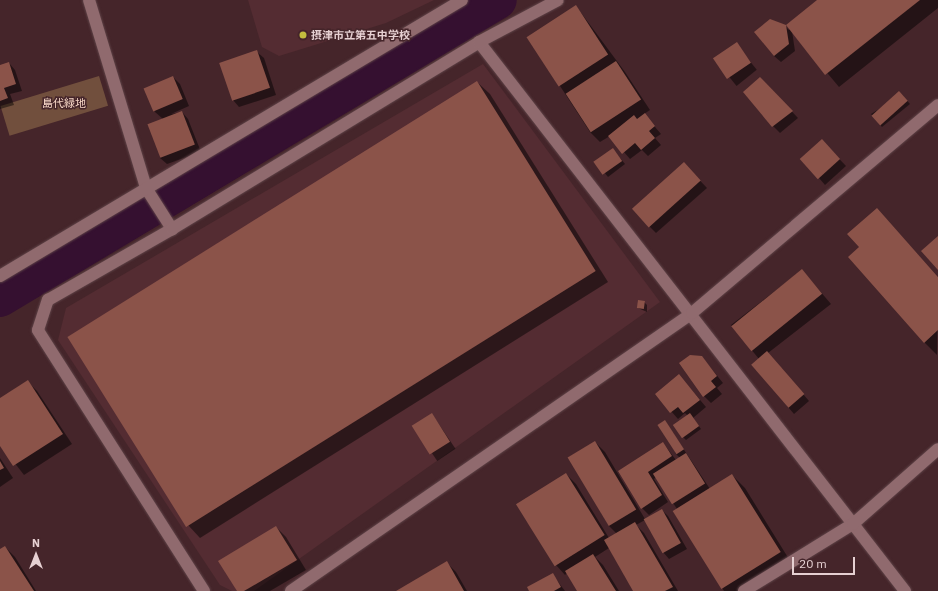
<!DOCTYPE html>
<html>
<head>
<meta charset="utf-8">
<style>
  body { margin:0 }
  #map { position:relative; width:938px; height:591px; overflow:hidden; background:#45252a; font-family:"IBM Plex Sans","Noto Sans JP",sans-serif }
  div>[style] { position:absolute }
  .built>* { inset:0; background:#542c32 }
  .green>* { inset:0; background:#714f3d; transform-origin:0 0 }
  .shadow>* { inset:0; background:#0007; transform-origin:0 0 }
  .river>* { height:38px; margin:-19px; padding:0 19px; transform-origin:19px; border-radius:19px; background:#351030 }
  .building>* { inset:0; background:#8b5349; transform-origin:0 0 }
  .roads { filter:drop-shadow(0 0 1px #5f4448) drop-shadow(0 0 1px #5f4448) }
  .minor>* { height:12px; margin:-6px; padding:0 6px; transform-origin:6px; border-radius:6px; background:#906a6e }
  .dots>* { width:11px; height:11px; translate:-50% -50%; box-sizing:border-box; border:2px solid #45252a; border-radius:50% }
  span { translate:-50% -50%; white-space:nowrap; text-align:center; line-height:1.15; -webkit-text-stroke:3px #45252a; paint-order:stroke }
  .poi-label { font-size:11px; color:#e6d0d2; font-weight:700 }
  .left { translate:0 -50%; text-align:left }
  .park-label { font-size:11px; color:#f6d6c5 }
  .north { position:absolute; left:16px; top:535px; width:40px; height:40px; -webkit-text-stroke:3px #45252a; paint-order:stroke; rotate:0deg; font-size:11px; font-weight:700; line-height:16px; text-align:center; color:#e6d0d2 }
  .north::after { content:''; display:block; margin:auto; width:14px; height:18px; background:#e6d0d2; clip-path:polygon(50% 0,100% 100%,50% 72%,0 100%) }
  .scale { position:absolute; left:792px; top:557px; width:63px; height:18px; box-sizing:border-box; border:2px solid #e6d0d2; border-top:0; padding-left:5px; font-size:12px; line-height:14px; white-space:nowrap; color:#e6d0d2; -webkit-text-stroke:3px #45252a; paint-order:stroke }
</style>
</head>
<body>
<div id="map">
  <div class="built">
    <div style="clip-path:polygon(248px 0,434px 0,386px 23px,279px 56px,262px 47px)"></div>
    <div style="clip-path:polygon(483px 64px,660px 302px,254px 591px,232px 591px,220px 585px,58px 340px,66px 308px)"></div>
  </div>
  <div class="green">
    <div style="left:99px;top:76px;width:31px;height:103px;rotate:73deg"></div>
  </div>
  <div class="shadow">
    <div style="clip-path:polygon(820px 0,938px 0,938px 8px,839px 87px,792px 31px,795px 51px,781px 62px,774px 56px,785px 26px,789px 30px)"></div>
    <div style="clip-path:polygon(576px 6px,625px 72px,650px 110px,644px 114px,661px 134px,655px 138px,661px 145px,648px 156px,642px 150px,630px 159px,610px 136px,600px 142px,590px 132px,560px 86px)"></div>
    <div style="left:736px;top:44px;width:33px;height:26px;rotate:51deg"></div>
    <div style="clip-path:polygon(257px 52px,264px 58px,276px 95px,239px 107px,233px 100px)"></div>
    <div style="clip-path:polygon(9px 63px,15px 70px,22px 91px,10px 94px,14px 105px,0 109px,0 66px)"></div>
    <div style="clip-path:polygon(173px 77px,180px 84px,189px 106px,171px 114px,182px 112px,188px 119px,201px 152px,167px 164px,160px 158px,163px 119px,155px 112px,145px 89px)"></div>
    <div style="clip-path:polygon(477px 82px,490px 94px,608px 282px,200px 538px,188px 525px)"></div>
    <div style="clip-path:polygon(767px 85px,798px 118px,780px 133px,773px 126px)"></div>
    <div style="clip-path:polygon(902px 95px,910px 104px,882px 127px,871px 114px)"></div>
    <div style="clip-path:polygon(828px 147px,846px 166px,825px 185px,819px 178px)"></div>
    <div style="clip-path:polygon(616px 153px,625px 164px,608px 177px,596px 162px)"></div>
    <div style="clip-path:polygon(690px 170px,707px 188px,656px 233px,649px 226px)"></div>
    <div style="clip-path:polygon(877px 209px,938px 277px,937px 355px,924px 342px)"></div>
    <div style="clip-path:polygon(802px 270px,831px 304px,768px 353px,809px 401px,794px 414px,788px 407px,759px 359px,731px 325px)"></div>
    <div style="clip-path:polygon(644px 302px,647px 305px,647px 312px,638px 308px)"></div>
    <div style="clip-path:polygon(702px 357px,723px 383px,717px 388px,722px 394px,711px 403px,704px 396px)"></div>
    <div style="clip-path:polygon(27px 381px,37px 391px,72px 444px,24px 475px,0 444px,0 399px)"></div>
    <div style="clip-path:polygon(685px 382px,706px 407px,693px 418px,701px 429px,686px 440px,683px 437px,688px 416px,685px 413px,678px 419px,656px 394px)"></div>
    <div style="left:432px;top:414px;width:42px;height:22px;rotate:56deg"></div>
    <div style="clip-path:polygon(665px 421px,710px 489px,732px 475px,745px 488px,792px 564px,749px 591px,724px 591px,673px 511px,677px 509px,656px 477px,654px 479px,668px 502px,649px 515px,642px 508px,619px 471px,663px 443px,676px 460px,680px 458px,676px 454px)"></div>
    <div style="clip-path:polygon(595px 442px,605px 452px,645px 519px,662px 510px,668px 516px,687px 549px,669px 559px,663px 552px,645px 520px,636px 525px,644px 533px,678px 591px,635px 591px,609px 548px,595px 557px,603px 565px,619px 591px,578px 591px,567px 573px,565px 575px,556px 565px,518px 504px,566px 474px,576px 484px,609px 538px,617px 534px,609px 526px,569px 457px)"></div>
    <div style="clip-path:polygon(0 458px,13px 478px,0 487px)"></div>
    <div style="clip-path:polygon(276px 527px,286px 537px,306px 570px,270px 591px,238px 591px)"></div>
    <div style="clip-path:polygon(5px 547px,15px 557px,36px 591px,0 591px,0 551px)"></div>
    <div style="clip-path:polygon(446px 562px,456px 572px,467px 591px,398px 591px)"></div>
    <div style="clip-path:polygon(552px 574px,565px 591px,530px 591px)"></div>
  </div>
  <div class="river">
    <div style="left:0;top:298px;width:580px;rotate:-30.9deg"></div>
  </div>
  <div class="building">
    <div style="clip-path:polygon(817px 0,920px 0,825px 75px,786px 25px)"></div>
    <div style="left:576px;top:5px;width:59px;height:59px;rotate:57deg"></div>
    <div style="clip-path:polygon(770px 19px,786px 25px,789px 44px,774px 56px,754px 32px)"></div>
    <div style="left:737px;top:42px;width:25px;height:29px;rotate:56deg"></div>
    <div style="left:257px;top:50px;width:40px;height:40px;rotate:71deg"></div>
    <div style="left:616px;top:61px;width:46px;height:60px;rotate:57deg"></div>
    <div style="clip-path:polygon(9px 62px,16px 84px,4px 88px,8px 98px,0 101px,0 65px)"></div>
    <div style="left:173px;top:76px;width:25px;height:32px;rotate:67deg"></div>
    <div style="clip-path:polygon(760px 77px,793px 111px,772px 127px,743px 92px)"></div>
    <div style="left:477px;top:81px;width:224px;height:483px;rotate:58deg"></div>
    <div style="left:899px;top:91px;width:13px;height:37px;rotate:48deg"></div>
    <div style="left:182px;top:111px;width:36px;height:37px;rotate:69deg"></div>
    <div style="clip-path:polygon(645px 113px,655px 126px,649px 131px,655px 138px,641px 150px,635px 143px,622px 154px,608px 136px,634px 115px,637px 119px)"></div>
    <div style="left:822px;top:139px;width:27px;height:30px;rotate:48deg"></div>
    <div style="left:613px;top:148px;width:16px;height:24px;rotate:55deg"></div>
    <div style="left:684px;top:162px;width:25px;height:70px;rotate:48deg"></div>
    <div style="clip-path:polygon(877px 208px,938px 277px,938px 330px,924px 343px,848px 257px,859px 247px,847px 234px)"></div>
    <div style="clip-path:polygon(938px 236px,938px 270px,921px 251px)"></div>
    <div style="left:802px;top:269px;width:32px;height:91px;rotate:51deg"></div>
    <div style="left:638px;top:300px;width:7px;height:8px;rotate:8deg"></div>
    <div style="left:767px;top:351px;width:57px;height:21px;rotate:49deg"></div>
    <div style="clip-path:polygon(690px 355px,702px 356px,717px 376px,711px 381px,716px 387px,703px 397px,679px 363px)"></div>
    <div style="clip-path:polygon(679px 374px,700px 400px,683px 413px,678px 407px,670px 413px,655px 394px)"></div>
    <div style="clip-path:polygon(28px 380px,63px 434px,13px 466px,0 446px,0 398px)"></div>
    <div style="left:432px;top:413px;width:34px;height:24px;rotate:58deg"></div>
    <div style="left:690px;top:413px;width:16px;height:21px;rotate:55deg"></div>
    <div style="left:665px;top:420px;width:35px;height:9px;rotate:57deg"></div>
    <div style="left:595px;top:441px;width:80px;height:32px;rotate:59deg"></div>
    <div style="clip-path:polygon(663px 442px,672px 456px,648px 472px,662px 495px,641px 509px,618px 471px)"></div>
    <div style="left:686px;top:453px;width:36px;height:39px;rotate:58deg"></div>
    <div style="clip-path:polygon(0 461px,4px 468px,0 470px)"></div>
    <div style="left:566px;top:473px;width:73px;height:59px;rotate:58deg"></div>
    <div style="left:732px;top:474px;width:92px;height:70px;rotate:58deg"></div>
    <div style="left:662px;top:509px;width:39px;height:21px;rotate:61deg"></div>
    <div style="clip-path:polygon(635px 522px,673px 587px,665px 591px,633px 591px,604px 540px)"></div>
    <div style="clip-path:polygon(276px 526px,297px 560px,244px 591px,237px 591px,218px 561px)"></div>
    <div style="clip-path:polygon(5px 546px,34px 591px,0 591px,0 549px)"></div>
    <div style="clip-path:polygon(593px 554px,616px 591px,577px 591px,565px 571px)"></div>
    <div style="clip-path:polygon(447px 561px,464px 591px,396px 591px)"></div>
    <div style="clip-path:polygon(553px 573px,561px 587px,554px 591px,529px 591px,527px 587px)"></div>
  </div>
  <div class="roads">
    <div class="minor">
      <div style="left:89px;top:0;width:196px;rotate:73.1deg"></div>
      <div style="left:146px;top:188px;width:49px;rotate:57.6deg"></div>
      <div style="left:479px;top:42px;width:695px;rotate:52.19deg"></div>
      <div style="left:0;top:276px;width:538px;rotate:-30.85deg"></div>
      <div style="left:204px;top:591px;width:309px;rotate:-122.5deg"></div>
      <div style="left:38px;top:330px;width:32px;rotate:-72deg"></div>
      <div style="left:48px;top:300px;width:143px;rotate:-29.8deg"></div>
      <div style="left:172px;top:229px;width:359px;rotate:-31.3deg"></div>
      <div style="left:479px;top:42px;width:89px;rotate:-28deg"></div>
      <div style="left:291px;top:591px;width:488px;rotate:-34.7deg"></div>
      <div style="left:692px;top:313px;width:322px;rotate:-40.2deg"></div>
      <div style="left:744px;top:591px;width:128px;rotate:-31.6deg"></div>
      <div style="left:853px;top:524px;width:113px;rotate:-41.4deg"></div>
    </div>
  </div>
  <div class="dots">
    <div style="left:303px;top:35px;background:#c3bd3e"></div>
  </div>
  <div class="poi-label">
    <span class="left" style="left:311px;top:35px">摂津市立第五中学校</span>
  </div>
  <div class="park-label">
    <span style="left:64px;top:103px">島代緑地</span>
  </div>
  <div class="north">N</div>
  <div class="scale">20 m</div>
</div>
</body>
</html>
